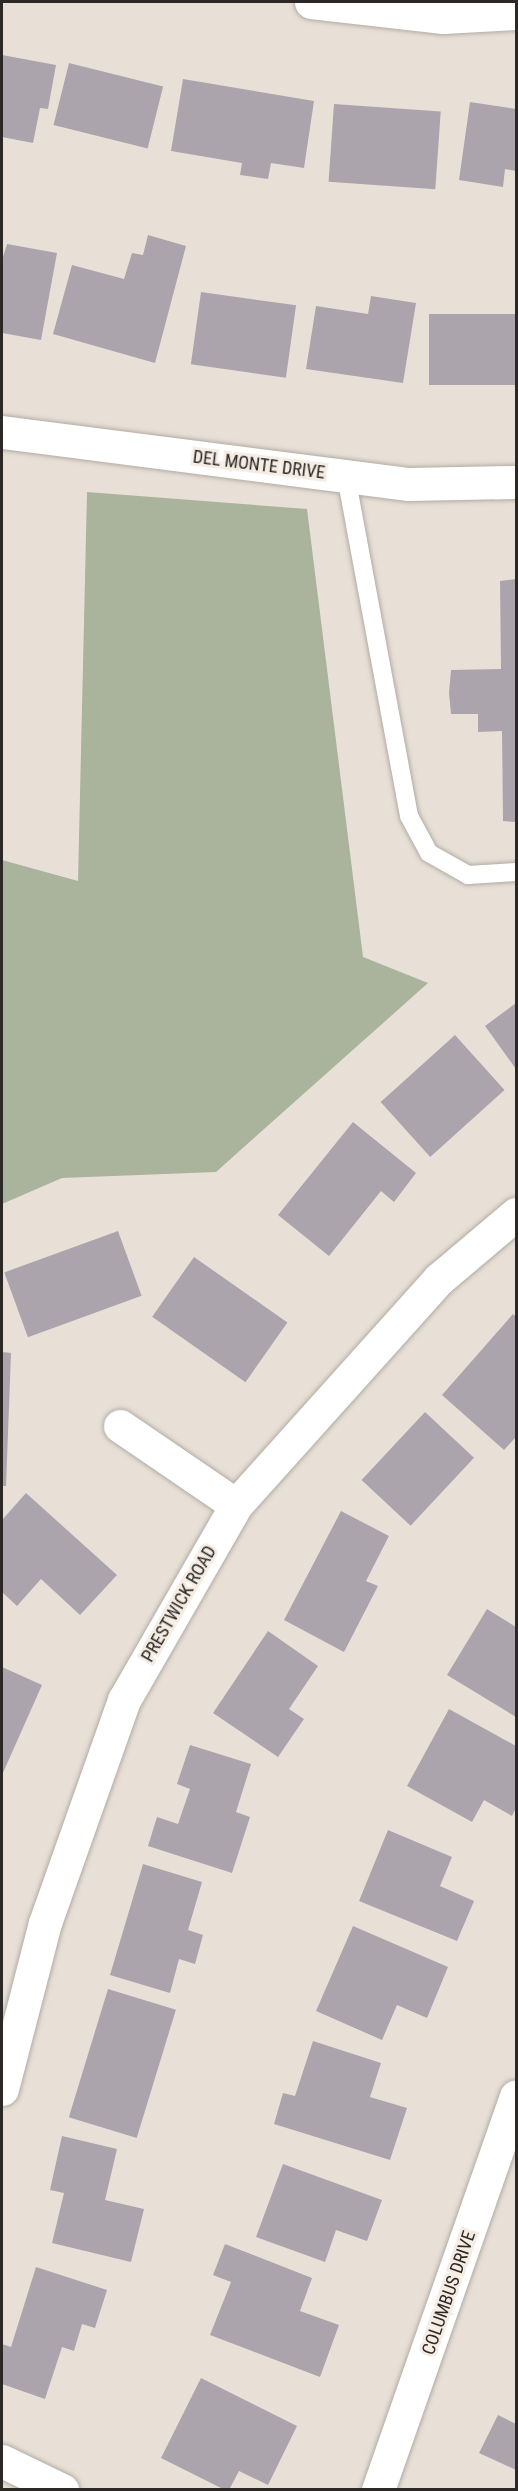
<!DOCTYPE html>
<html>
<head>
<meta charset="utf-8">
<style>
  body { margin:0 }
  #map { position:relative; width:518px; height:2491px; overflow:hidden; background:#e8e0d7; font-family:"Roboto Condensed",sans-serif }
  div>[style] { position:absolute }
  .green>* { inset:0; background:#aab39b }
  .building>* { inset:0; background:#aba4ad; transform-origin:0 0 }
  .roads { filter:drop-shadow(0 0 2px #b2aba3) drop-shadow(0 0 2px #b2aba3) }
  .service>* { height:18px; margin:-9px; padding:0 9px; transform-origin:9px; border-radius:9px; background:#fff }
  .minor>* { height:33px; margin:-16.5px; padding:0 16.5px; transform-origin:16.5px; border-radius:16.5px; background:#fff }
  span { translate:-50% -50%; white-space:nowrap; text-align:center; line-height:1.15; -webkit-text-stroke:6px #f5ede4; paint-order:stroke }
  .street-label { font-size:18px; color:#2b2825 }
  .frame { position:absolute; inset:0; border:3px solid #2b2825; pointer-events:none }
</style>
</head>
<body>
<div id="map">
  <div class="green">
    <div style="clip-path:polygon(87px 492px,307px 509px,363px 957px,428px 983px,216px 1172px,62px 1178px,2px 1204px,2px 860px,78px 881px)"></div>
  </div>
  <div class="building">
    <div style="clip-path:polygon(2px 55px,56px 65px,48px 109px,40px 108px,33px 143px,2px 137px)"></div>
    <div style="left:69px;top:63px;width:97px;height:64px;rotate:14deg"></div>
    <div style="clip-path:polygon(183px 79px,314px 101px,304px 168px,271px 163px,268px 179px,240px 175px,242px 163px,171px 151px)"></div>
    <div style="clip-path:polygon(470px 102px,516px 109px,516px 171px,505px 169px,503px 187px,459px 180px)"></div>
    <div style="left:334px;top:104px;width:107px;height:78px;rotate:4deg"></div>
    <div style="clip-path:polygon(148px 235px,186px 246px,155px 363px,53px 334px,72px 265px,124px 279px,132px 253px,143px 255px)"></div>
    <div style="clip-path:polygon(7px 244px,57px 253px,41px 340px,2px 333px,2px 260px)"></div>
    <div style="left:201px;top:292px;width:96px;height:73px;rotate:8deg"></div>
    <div style="clip-path:polygon(371px 296px,416px 303px,403px 383px,306px 369px,316px 306px,368px 314px)"></div>
    <div style="left:516px;top:314px;width:71px;height:87px;rotate:90deg"></div>
    <div style="clip-path:polygon(516px 579px,516px 822px,503px 821px,502px 731px,478px 732px,478px 714px,451px 714px,449px 693px,451px 670px,501px 669px,500px 581px)"></div>
    <div style="clip-path:polygon(516px 1003px,516px 1069px,485px 1026px)"></div>
    <div style="left:455px;top:1035px;width:74px;height:100px;rotate:48deg"></div>
    <div style="clip-path:polygon(353px 1122px,416px 1173px,394px 1202px,381px 1191px,329px 1256px,278px 1215px)"></div>
    <div style="left:118px;top:1231px;width:69px;height:121px;rotate:70deg"></div>
    <div style="left:194px;top:1257px;width:114px;height:73px;rotate:35deg"></div>
    <div style="clip-path:polygon(513px 1314px,516px 1317px,516px 1437px,504px 1450px,442px 1395px)"></div>
    <div style="clip-path:polygon(2px 1352px,11px 1353px,6px 1486px,2px 1486px)"></div>
    <div style="left:425px;top:1412px;width:67px;height:93px;rotate:43deg"></div>
    <div style="clip-path:polygon(26px 1493px,117px 1575px,80px 1615px,41px 1579px,17px 1606px,2px 1592px,2px 1520px)"></div>
    <div style="clip-path:polygon(341px 1511px,389px 1536px,366px 1581px,378px 1586px,344px 1652px,284px 1620px)"></div>
    <div style="clip-path:polygon(487px 1609px,516px 1627px,516px 1717px,447px 1675px)"></div>
    <div style="clip-path:polygon(268px 1631px,318px 1666px,289px 1709px,304px 1719px,278px 1757px,213px 1713px)"></div>
    <div style="clip-path:polygon(2px 1667px,42px 1685px,2px 1775px)"></div>
    <div style="clip-path:polygon(449px 1709px,516px 1746px,516px 1808px,512px 1816px,484px 1800px,472px 1822px,407px 1786px)"></div>
    <div style="clip-path:polygon(190px 1745px,251px 1764px,236px 1812px,250px 1817px,232px 1873px,148px 1846px,157px 1817px,178px 1824px,190px 1789px,177px 1784px)"></div>
    <div style="clip-path:polygon(388px 1830px,452px 1857px,440px 1886px,474px 1901px,457px 1941px,359px 1901px)"></div>
    <div style="clip-path:polygon(143px 1864px,202px 1882px,188px 1930px,203px 1935px,195px 1964px,179px 1959px,170px 1993px,110px 1975px)"></div>
    <div style="clip-path:polygon(353px 1926px,448px 1967px,427px 2018px,397px 2005px,382px 2040px,316px 2011px)"></div>
    <div style="left:108px;top:1989px;width:71px;height:134px;rotate:17deg"></div>
    <div style="clip-path:polygon(313px 2041px,381px 2063px,370px 2097px,407px 2108px,390px 2160px,274px 2124px,283px 2093px,295px 2096px)"></div>
    <div style="clip-path:polygon(62px 2136px,117px 2149px,105px 2200px,144px 2209px,131px 2262px,52px 2243px,64px 2193px,50px 2190px)"></div>
    <div style="clip-path:polygon(283px 2164px,382px 2200px,367px 2241px,336px 2230px,325px 2262px,256px 2237px)"></div>
    <div style="clip-path:polygon(225px 2244px,312px 2278px,300px 2311px,339px 2325px,320px 2377px,210px 2335px,231px 2282px,213px 2275px)"></div>
    <div style="clip-path:polygon(36px 2267px,107px 2290px,95px 2328px,82px 2324px,74px 2351px,62px 2347px,45px 2399px,2px 2384px,2px 2344px,11px 2347px)"></div>
    <div style="clip-path:polygon(201px 2378px,297px 2426px,268px 2485px,239px 2471px,229px 2490px,225px 2490px,161px 2458px)"></div>
    <div style="clip-path:polygon(498px 2415px,516px 2424px,516px 2470px,479px 2453px)"></div>
  </div>
  <div class="roads">
    <div class="service">
      <div style="left:346px;top:476px;width:346px;rotate:79.5deg"></div>
      <div style="left:409px;top:816px;width:42px;rotate:61.6deg"></div>
      <div style="left:429px;top:853px;width:45px;rotate:29.4deg"></div>
      <div style="left:468px;top:875px;width:48px;rotate:-3.6deg"></div>
    </div>
    <div class="minor">
      <div style="left:311px;top:2px;width:133px;rotate:6.5deg"></div>
      <div style="left:443px;top:17px;width:73px;rotate:-3.1deg"></div>
      <div style="left:2px;top:432px;width:410px;rotate:7.3deg"></div>
      <div style="left:409px;top:484px;width:107px;rotate:-1.1deg"></div>
      <div style="left:120px;top:1426px;width:140px;rotate:34.3deg"></div>
      <div style="left:2px;top:2089px;width:171px;rotate:-75.5deg"></div>
      <div style="left:45px;top:1923px;width:237px;rotate:-70.5deg"></div>
      <div style="left:124px;top:1700px;width:225px;rotate:-60.1deg"></div>
      <div style="left:236px;top:1505px;width:304px;rotate:-48.1deg"></div>
      <div style="left:439px;top:1279px;width:101px;rotate:-40.2deg"></div>
      <div style="left:2px;top:2461px;width:67px;rotate:25.8deg"></div>
      <div style="left:378px;top:2490px;width:417px;rotate:-70.7deg"></div>
    </div>
  </div>
  <div class="street-label">
    <span style="left:259px;top:465px;rotate:7deg">DEL MONTE DRIVE</span>
    <span style="left:179px;top:1604px;rotate:-60deg">PRESTWICK ROAD</span>
    <span style="left:449px;top:2293px;rotate:-71deg">COLUMBUS DRIVE</span>
  </div>
  <div class="frame"></div>
</div>
</body>
</html>
